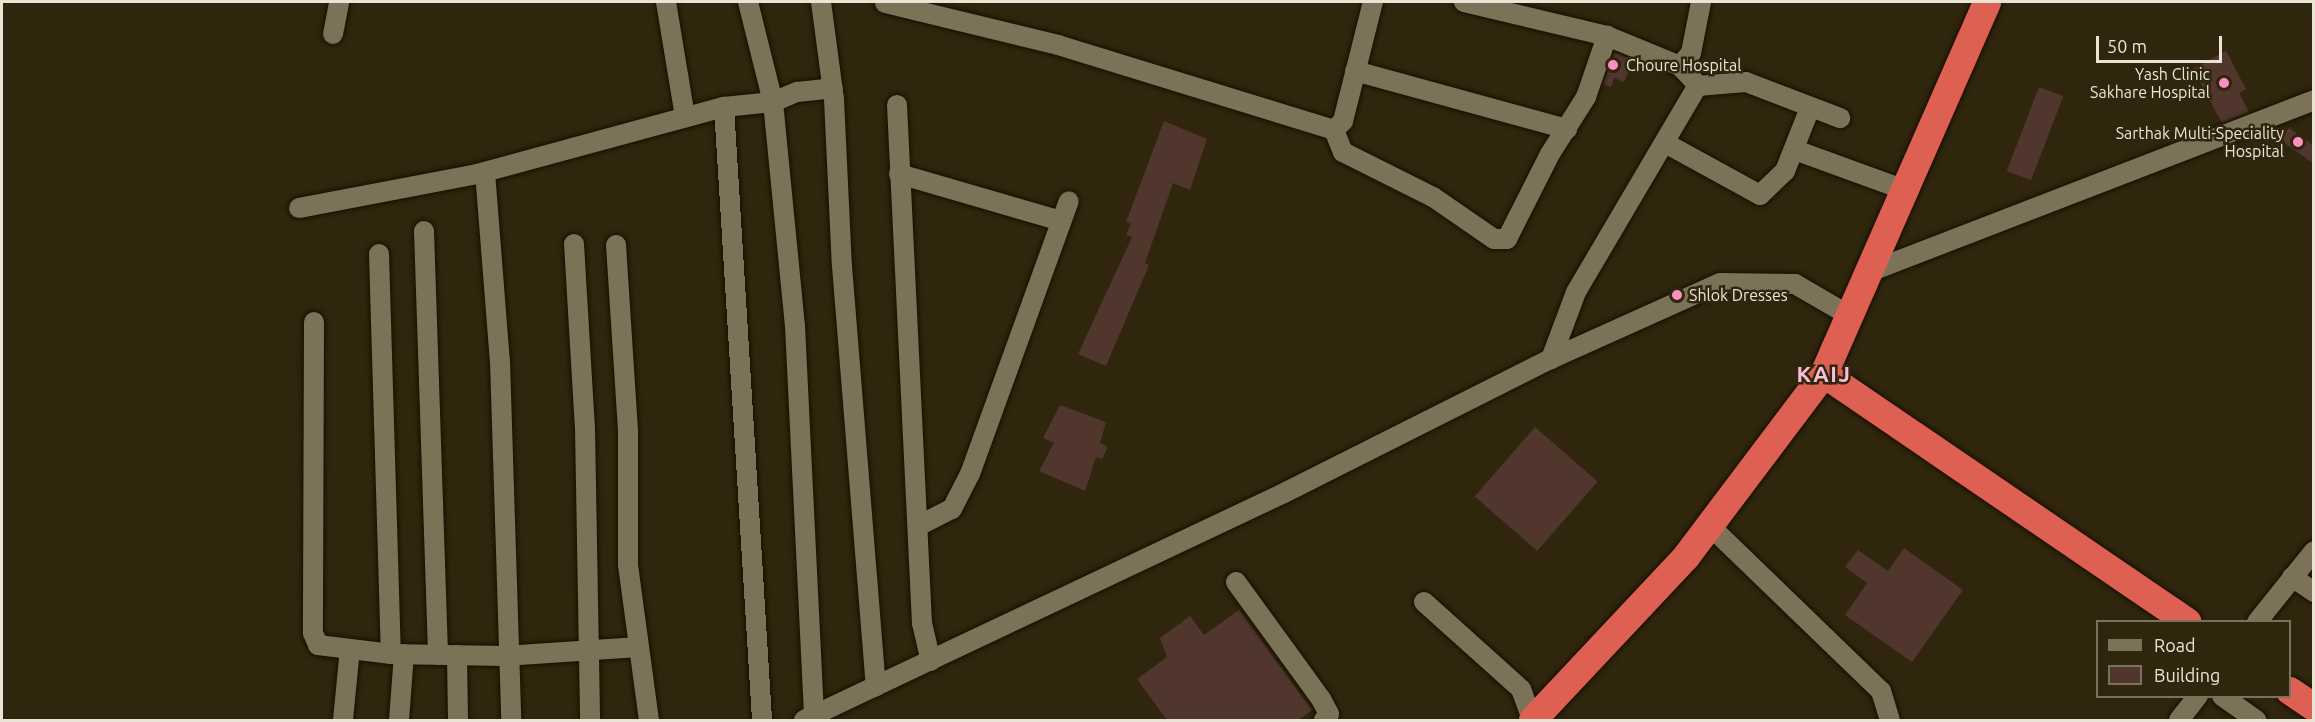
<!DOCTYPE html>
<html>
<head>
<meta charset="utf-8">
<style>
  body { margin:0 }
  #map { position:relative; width:2315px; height:722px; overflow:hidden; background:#2f260d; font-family:Ubuntu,sans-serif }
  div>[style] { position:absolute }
  .building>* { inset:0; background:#51362e; transform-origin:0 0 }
  .roads { filter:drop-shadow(0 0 2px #170f00) drop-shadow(0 0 2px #170f00) }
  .minor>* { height:20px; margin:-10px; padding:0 10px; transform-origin:10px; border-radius:10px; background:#7c7257 }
  .highway>* { height:28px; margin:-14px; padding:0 14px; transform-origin:14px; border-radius:14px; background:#dd6052 }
  .dots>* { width:16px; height:16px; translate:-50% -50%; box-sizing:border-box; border:3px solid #2f260d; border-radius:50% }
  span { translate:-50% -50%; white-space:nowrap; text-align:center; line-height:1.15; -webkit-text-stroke:5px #2f260d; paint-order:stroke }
  .poi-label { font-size:16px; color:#eae4d5 }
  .left { translate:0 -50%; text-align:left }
  .right { translate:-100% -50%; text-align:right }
  .district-label { font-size:22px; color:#fcbdd8; font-weight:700; letter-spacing:1.5px }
  .frame { position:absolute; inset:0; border:3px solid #eae4d5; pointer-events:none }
  .legend { position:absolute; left:2096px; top:620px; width:195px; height:78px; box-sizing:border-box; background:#2f260d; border:2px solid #7a725d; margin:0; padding:8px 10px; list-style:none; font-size:18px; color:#eae4d5 }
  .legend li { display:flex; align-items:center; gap:12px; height:30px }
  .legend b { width:30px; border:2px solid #7a725d }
  .scale { position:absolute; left:2096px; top:36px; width:126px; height:27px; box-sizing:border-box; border:3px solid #eae4d5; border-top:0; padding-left:8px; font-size:18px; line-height:21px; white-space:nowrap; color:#eae4d5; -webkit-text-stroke:4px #2f260d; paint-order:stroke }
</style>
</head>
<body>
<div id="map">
  <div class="building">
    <div style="clip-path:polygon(2226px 51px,2246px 89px,2239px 93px,2249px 112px,2222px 123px,2193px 69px)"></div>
    <div style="clip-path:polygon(1614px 52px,1633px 60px,1624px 82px,1614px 78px,1611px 87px,1603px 84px)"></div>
    <div style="left:2039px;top:87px;width:26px;height:90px;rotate:21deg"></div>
    <div style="clip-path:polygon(1164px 121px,1207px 139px,1190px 190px,1173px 183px,1145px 263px,1149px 265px,1106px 366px,1078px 354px,1132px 237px,1126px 235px,1131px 224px,1126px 222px)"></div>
    <div style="clip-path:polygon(2289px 128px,2313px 145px,2313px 163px,2280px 140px)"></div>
    <div style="clip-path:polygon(1060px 405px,1106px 422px,1100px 443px,1108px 447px,1102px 459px,1096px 457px,1085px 491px,1039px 471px,1054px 443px,1043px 438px)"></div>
    <div style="left:1535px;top:427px;width:83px;height:92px;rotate:41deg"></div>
    <div style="clip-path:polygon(1904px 548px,1963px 590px,1912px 662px,1845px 615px,1867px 583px,1845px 567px,1858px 550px,1888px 571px)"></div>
    <div style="clip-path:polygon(1239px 610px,1312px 710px,1298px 720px,1167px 720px,1137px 679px,1167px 657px,1160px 638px,1190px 616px,1204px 635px)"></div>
  </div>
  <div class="roads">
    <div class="minor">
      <div style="left:666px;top:2px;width:117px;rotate:80.6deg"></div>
      <div style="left:748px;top:2px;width:103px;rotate:76deg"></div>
      <div style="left:773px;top:102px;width:225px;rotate:84.4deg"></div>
      <div style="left:795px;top:326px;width:390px;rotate:87.2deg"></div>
      <div style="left:821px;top:2px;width:98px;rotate:82.4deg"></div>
      <div style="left:834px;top:99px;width:167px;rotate:87.3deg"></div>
      <div style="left:842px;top:266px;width:422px;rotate:85.4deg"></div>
      <div style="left:1464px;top:2px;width:147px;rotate:13.4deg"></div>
      <div style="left:1607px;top:36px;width:79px;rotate:22.3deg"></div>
      <div style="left:1680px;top:66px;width:26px;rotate:47deg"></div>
      <div style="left:1698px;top:85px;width:240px;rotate:120.5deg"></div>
      <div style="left:1576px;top:292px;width:72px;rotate:110.5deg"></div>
      <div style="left:885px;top:3px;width:178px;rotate:13.6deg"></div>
      <div style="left:1058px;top:45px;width:289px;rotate:17.1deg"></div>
      <div style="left:1334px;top:130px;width:13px;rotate:-45deg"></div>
      <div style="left:1343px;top:121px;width:123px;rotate:-75.9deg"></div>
      <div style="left:333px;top:34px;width:33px;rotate:-79deg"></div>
      <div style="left:1680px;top:66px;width:17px;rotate:-50deg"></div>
      <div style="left:1691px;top:53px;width:52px;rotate:-78.9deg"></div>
      <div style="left:1355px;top:71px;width:220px;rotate:15.3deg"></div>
      <div style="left:1697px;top:86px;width:49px;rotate:-4.7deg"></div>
      <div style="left:1746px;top:82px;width:101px;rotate:21deg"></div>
      <div style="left:897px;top:105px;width:519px;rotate:87.24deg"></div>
      <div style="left:922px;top:623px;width:39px;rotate:77deg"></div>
      <div style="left:724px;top:107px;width:49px;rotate:-5.8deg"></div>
      <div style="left:773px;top:102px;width:26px;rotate:-23deg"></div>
      <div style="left:797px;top:92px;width:36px;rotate:-6deg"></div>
      <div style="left:1334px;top:130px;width:24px;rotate:68deg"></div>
      <div style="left:1343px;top:152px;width:101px;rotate:26.6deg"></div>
      <div style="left:1433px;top:197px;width:74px;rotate:34.5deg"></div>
      <div style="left:1494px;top:239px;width:13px"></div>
      <div style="left:1507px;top:239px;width:95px;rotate:-63.2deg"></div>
      <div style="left:1550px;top:154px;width:67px;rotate:-57.7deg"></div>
      <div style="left:1586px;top:97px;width:65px;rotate:-71deg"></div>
      <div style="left:1667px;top:144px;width:106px;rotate:28.7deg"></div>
      <div style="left:1760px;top:195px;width:35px;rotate:-44deg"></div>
      <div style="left:1785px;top:171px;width:68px;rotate:-68.4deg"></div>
      <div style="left:1795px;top:150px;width:117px;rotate:20deg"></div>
      <div style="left:485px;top:172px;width:190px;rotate:85.5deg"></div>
      <div style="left:500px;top:361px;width:359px;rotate:88.2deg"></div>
      <div style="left:899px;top:174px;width:169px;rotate:16.2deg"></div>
      <div style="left:299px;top:208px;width:181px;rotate:-10.8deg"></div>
      <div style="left:477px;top:174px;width:256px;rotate:-15.2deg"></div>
      <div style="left:724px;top:107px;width:614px;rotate:86.45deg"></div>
      <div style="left:424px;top:231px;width:424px;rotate:88.1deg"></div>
      <div style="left:574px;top:244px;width:184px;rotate:86.6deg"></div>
      <div style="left:585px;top:428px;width:292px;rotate:89deg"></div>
      <div style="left:616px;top:245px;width:188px;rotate:86.3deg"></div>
      <div style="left:628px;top:433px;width:132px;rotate:90deg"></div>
      <div style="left:628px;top:565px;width:156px;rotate:82.3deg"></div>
      <div style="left:379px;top:254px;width:400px;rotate:88.3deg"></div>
      <div style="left:1869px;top:272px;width:477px;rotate:-21.1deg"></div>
      <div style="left:314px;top:322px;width:311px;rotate:90.2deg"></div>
      <div style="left:313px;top:633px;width:13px;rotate:67deg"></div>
      <div style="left:318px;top:645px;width:74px;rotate:7deg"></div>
      <div style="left:391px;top:654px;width:113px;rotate:1deg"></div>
      <div style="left:504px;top:656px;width:135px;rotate:-3.8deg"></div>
      <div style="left:918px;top:526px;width:38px;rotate:-27deg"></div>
      <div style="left:952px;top:509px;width:39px;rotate:-63deg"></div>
      <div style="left:970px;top:474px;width:290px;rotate:-70.1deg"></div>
      <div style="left:1710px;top:526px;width:238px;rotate:44deg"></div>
      <div style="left:1881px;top:691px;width:30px;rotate:73deg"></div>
      <div style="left:2292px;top:577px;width:27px;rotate:34deg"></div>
      <div style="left:1236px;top:582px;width:145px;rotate:54deg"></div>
      <div style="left:1321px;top:699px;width:17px;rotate:62deg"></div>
      <div style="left:1329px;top:714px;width:8px;rotate:130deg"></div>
      <div style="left:1424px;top:602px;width:130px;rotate:41.9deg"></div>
      <div style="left:1521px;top:689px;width:33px;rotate:70deg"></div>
      <div style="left:2257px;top:622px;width:91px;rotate:-51.2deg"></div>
      <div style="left:457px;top:655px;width:65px;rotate:89.1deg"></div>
      <div style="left:2222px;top:696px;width:42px;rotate:35.2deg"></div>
      <div style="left:343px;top:720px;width:71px;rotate:-84.4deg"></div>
      <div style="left:399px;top:720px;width:66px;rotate:-85.7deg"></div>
      <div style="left:804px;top:720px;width:531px;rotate:-25.31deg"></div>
      <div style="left:1284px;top:493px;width:299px;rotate:-26.7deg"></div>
      <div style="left:1551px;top:359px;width:185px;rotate:-24.2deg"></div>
      <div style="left:1720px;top:283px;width:75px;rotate:0.8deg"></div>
      <div style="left:1795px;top:284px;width:64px;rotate:30.2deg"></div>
      <div style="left:2179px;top:720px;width:31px;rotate:-52deg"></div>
    </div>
    <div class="highway">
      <div style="left:1824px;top:374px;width:440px;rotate:34.3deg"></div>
      <div style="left:2290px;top:691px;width:29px;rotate:34deg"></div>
      <div style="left:1533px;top:720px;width:224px;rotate:-46.8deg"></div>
      <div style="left:1686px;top:557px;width:229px;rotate:-53deg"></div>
      <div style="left:1824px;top:374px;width:406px;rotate:-66.3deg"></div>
    </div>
  </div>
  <div class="dots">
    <div style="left:1613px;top:65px;background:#fc8fc2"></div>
    <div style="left:2224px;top:83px;background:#fc8fc2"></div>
    <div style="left:2298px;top:142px;background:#fc8fc2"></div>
    <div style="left:1677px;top:295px;background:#fc8fc2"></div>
  </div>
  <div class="poi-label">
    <span class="left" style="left:1626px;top:65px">Choure Hospital</span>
    <span class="right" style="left:2210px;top:83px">Yash Clinic<br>Sakhare Hospital</span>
    <span class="right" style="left:2284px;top:142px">Sarthak Multi-Speciality<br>Hospital</span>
    <span class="left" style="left:1689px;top:295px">Shlok Dresses</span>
  </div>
  <div class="district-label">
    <span style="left:1824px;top:374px">KAIJ</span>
  </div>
  <div class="frame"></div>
  <ul class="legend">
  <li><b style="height:8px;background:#7c7257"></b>Road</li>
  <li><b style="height:16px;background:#51362e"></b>Building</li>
  </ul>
  <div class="scale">50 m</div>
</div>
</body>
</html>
